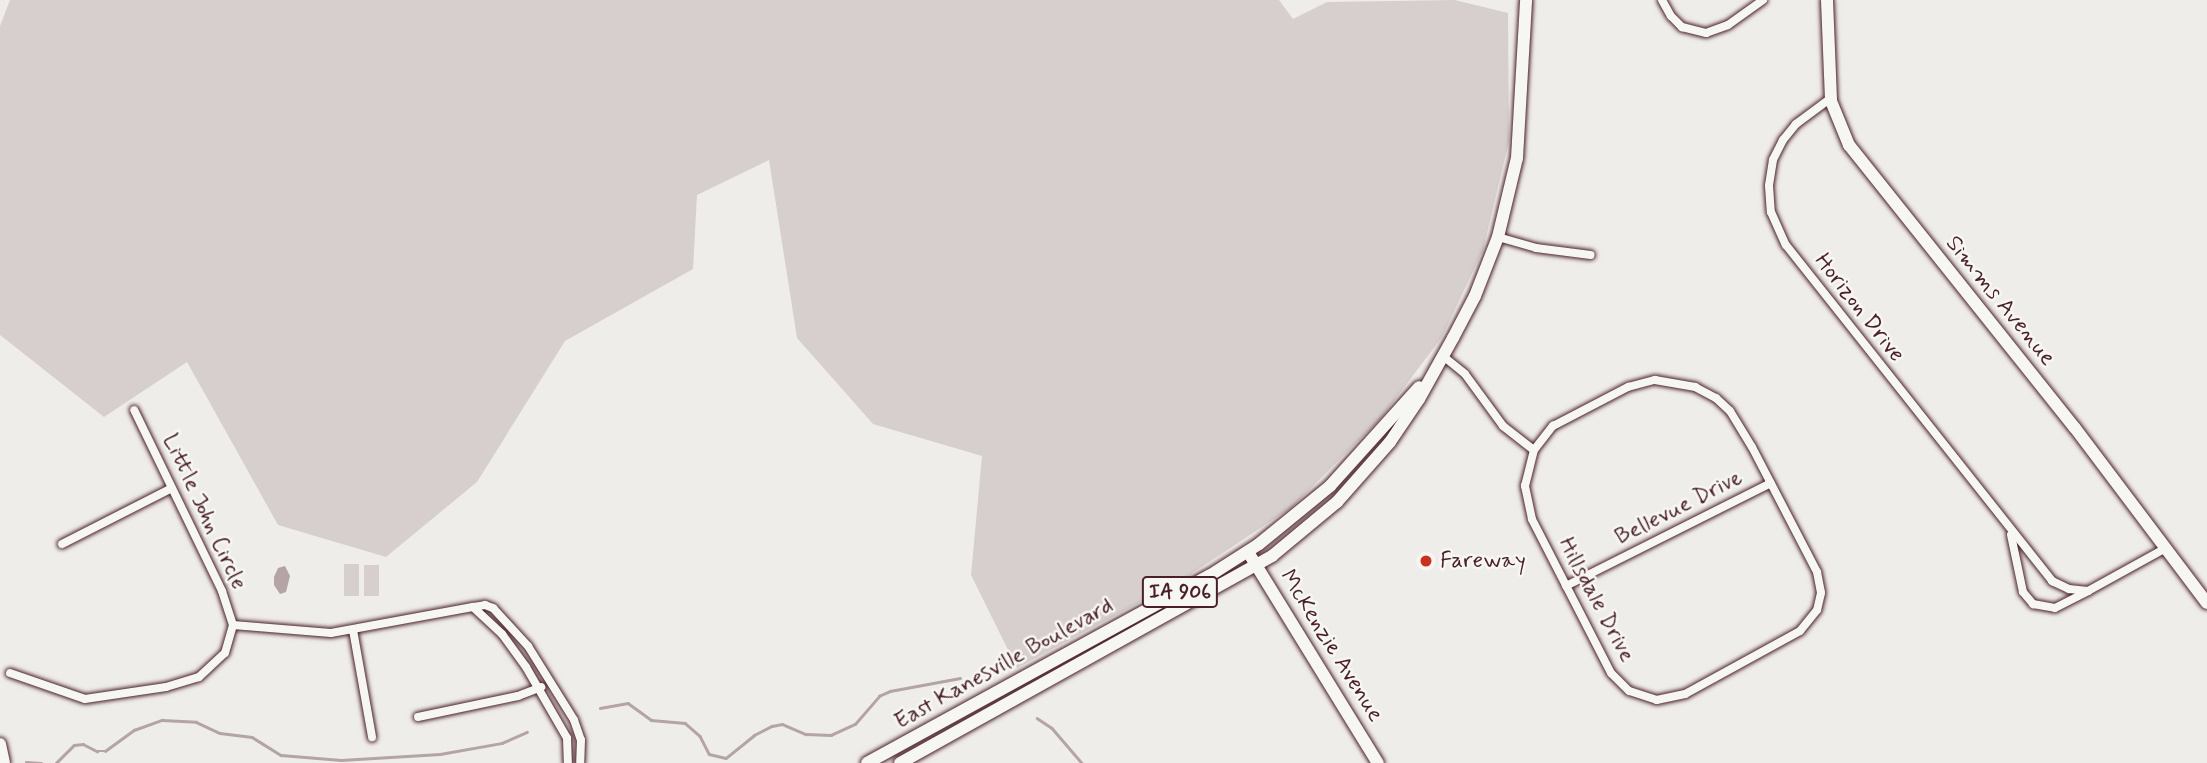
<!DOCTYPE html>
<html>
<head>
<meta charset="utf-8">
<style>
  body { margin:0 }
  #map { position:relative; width:2207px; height:763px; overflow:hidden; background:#efedea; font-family:Mynerve,sans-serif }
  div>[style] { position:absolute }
  .green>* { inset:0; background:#d7cfce; transform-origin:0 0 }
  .water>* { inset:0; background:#b4a4a5 }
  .stream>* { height:2.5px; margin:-1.25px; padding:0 1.25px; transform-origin:1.25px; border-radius:1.25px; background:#b4a4a5 }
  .roads { filter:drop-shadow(0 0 2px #4a1f2b) drop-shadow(0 0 2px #4a1f2b) }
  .street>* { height:8px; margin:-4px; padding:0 4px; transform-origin:4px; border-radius:4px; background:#f6f6f2 }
  .secondary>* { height:12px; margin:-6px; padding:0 6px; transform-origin:6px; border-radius:6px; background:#f6f6f2 }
  .primary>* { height:12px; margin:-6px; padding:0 6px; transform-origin:6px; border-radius:6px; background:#f6f6f2 }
  .dots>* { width:19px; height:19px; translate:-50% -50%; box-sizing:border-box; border:4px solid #f6f6f2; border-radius:50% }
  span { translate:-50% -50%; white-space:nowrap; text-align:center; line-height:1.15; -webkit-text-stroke:5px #f6f6f2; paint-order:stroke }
  .shield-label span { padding:2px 5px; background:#f6f6f2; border:2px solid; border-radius:5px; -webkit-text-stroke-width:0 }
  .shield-label { font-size:21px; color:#4a1f2b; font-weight:700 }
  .street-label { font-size:23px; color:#4a1f2b }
  .poi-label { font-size:23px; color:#4a1f2b }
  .left { translate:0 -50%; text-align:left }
</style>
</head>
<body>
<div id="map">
  <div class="green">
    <div style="clip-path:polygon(10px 0,1279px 0,1293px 19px,1327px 2px,1455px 0,1508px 13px,1509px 141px,1483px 250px,1442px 337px,1381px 418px,1292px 507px,1185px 578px,1017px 668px,971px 575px,982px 456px,873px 424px,797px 338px,769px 160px,697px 195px,693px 269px,565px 341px,477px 482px,386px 557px,278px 525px,187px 362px,104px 417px,0 335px,0 26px)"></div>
    <div style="left:344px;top:564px;width:15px;height:32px"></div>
    <div style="left:364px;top:565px;width:15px;height:31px"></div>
  </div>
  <div class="water">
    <div style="clip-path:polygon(285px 566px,290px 576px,286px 592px,280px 594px,274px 585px,274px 577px,278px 568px)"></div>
  </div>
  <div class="stream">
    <div style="left:600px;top:708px;width:28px;rotate:-10deg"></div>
    <div style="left:628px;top:703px;width:29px;rotate:36deg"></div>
    <div style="left:651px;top:720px;width:34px;rotate:5deg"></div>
    <div style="left:685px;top:723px;width:20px;rotate:41deg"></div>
    <div style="left:700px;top:736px;width:20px;rotate:63deg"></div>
    <div style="left:709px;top:754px;width:17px;rotate:13deg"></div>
    <div style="left:726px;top:758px;width:36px;rotate:-39deg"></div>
    <div style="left:754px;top:735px;width:20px;rotate:-27deg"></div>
    <div style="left:772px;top:726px;width:10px;rotate:-11deg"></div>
    <div style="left:782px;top:724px;width:26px;rotate:23deg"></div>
    <div style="left:806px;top:734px;width:25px;rotate:2deg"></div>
    <div style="left:831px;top:735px;width:26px;rotate:-25deg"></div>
    <div style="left:855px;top:724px;width:37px;rotate:-49deg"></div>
    <div style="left:879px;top:696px;width:12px;rotate:-24deg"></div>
    <div style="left:890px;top:691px;width:71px;rotate:-10.5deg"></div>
    <div style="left:1037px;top:718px;width:18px;rotate:34deg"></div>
    <div style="left:1052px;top:728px;width:46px;rotate:49.4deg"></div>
    <div style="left:26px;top:762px;width:15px;rotate:4deg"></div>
    <div style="left:56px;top:763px;width:25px;rotate:-45deg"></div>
    <div style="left:74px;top:745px;width:9px;rotate:-6deg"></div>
    <div style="left:83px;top:744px;width:16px;rotate:27deg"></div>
    <div style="left:97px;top:751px;width:8px"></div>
    <div style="left:105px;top:751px;width:36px;rotate:-36deg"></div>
    <div style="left:134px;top:730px;width:30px;rotate:-20deg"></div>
    <div style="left:162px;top:720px;width:34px;rotate:3deg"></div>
    <div style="left:196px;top:722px;width:26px;rotate:25deg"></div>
    <div style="left:220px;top:733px;width:32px;rotate:7deg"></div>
    <div style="left:252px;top:737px;width:34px;rotate:32deg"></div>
    <div style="left:281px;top:755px;width:60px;rotate:4.8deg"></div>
    <div style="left:341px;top:760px;width:99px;rotate:-3.5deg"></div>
    <div style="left:440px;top:754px;width:63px;rotate:-10.1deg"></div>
    <div style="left:502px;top:743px;width:27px;rotate:-24deg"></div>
  </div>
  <div class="roads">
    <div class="street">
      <div style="left:1662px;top:0;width:18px;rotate:61deg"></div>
      <div style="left:1671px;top:16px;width:16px;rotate:45deg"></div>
      <div style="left:1682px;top:27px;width:25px;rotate:14deg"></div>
      <div style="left:1706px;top:33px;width:23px;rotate:-20deg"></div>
      <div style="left:1728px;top:25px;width:43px;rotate:-35.5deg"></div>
      <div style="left:1831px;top:98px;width:44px;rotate:143.4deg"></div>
      <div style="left:1796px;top:124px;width:21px;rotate:129deg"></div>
      <div style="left:1783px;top:140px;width:22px;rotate:117deg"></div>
      <div style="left:1773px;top:160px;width:26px;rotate:99deg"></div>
      <div style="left:1769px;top:186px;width:26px;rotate:86deg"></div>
      <div style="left:1771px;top:212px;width:36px;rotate:66deg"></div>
      <div style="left:1786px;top:245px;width:429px;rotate:51.6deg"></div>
      <div style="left:2052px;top:581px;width:19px;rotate:25deg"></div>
      <div style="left:2069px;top:589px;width:19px;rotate:6deg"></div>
      <div style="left:2088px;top:591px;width:89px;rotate:-28.9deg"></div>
      <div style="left:1498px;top:237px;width:40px;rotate:16deg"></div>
      <div style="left:1536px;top:248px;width:55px;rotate:7.3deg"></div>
      <div style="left:1443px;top:356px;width:28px;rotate:39deg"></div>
      <div style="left:1465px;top:374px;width:64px;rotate:53.8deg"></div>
      <div style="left:1503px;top:426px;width:39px;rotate:38deg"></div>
      <div style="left:1655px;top:380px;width:41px;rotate:9.9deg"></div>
      <div style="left:1695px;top:387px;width:24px;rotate:28deg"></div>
      <div style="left:1716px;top:398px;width:19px;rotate:43deg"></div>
      <div style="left:1730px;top:411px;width:42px;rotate:58.6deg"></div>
      <div style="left:1752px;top:447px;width:141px;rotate:62.5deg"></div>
      <div style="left:1817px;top:572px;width:21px;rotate:79deg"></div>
      <div style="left:1821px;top:593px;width:17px;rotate:103deg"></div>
      <div style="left:1817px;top:610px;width:27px;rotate:129deg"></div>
      <div style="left:1800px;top:631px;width:131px;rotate:151.3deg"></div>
      <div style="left:1685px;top:694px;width:29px;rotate:168deg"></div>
      <div style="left:1657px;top:700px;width:29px;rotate:-162deg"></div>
      <div style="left:1629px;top:691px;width:25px;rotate:-135deg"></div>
      <div style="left:1611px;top:673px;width:173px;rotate:-117.2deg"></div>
      <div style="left:1532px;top:519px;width:34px;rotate:-102deg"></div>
      <div style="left:1525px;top:486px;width:37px;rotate:-76deg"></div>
      <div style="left:1534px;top:450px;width:31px;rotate:-52deg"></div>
      <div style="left:1553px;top:426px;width:85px;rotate:-27.5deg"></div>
      <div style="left:1628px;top:387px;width:28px;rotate:-15deg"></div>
      <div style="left:2011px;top:535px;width:58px;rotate:78.1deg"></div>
      <div style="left:2023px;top:592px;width:16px;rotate:50deg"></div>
      <div style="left:2033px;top:604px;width:22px;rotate:10deg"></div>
      <div style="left:2055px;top:608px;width:37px;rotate:-27deg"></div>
      <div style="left:62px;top:544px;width:123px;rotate:-27deg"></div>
      <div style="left:1566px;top:586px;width:229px;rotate:-26.7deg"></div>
      <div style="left:473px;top:607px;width:40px;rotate:43deg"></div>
      <div style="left:502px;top:634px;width:41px;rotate:54deg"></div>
      <div style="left:526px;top:667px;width:82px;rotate:60deg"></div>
      <div style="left:567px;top:738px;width:25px;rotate:88deg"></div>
      <div style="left:233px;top:625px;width:98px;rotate:4.7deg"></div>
      <div style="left:331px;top:633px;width:144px;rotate:-10.4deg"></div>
      <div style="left:473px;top:607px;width:12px;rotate:-9deg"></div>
      <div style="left:485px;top:605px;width:9px;rotate:21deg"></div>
      <div style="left:493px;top:608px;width:52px;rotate:47.4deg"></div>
      <div style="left:528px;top:646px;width:87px;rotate:58.1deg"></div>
      <div style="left:574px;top:720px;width:21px;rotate:71deg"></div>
      <div style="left:581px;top:740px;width:23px;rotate:92deg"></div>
      <div style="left:353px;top:630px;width:109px;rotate:79.9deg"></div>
      <div style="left:10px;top:673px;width:79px;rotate:19.1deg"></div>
      <div style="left:85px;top:699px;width:82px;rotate:-8.4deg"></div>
      <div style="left:166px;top:687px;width:34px;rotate:-17deg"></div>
      <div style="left:199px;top:677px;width:35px;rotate:-43deg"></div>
      <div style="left:225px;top:653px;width:29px;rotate:-74deg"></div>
      <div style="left:233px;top:625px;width:36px;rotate:-108deg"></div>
      <div style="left:222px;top:591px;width:201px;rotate:-115.9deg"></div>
      <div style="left:418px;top:717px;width:102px;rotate:-11.9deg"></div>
      <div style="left:518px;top:696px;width:25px;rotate:-21deg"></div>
    </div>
    <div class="secondary">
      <div style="left:1827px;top:0;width:101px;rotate:87.7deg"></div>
      <div style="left:1831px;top:101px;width:48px;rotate:67.8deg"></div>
      <div style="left:1849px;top:145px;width:362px;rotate:51.4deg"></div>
      <div style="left:2075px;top:428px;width:219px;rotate:53deg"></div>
      <div style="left:1248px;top:552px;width:248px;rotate:58.4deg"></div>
      <div style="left:0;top:744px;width:19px;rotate:78deg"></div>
    </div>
    <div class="primary">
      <div style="left:867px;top:763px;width:390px;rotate:-28.7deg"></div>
      <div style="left:1209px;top:576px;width:59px;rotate:-32.6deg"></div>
      <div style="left:1259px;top:544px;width:92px;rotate:-39.2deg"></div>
      <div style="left:1330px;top:486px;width:133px;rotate:-48deg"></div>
      <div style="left:900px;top:763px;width:426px;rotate:-29.1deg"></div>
      <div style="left:1272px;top:556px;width:85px;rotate:-39.7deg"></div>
      <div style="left:1337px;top:502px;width:80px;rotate:-48.5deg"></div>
      <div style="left:1390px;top:442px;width:52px;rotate:-56deg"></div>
      <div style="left:1419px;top:399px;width:70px;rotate:-60.9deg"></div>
      <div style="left:1453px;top:338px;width:47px;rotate:-62.4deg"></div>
      <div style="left:1475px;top:296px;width:63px;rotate:-68.7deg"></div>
      <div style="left:1498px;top:237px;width:81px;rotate:-76.5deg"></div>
      <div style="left:1517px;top:158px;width:158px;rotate:-86.7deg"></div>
    </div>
  </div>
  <div class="dots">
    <div style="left:1426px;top:561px;background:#c8321e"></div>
  </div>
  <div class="shield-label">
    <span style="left:1180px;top:592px">IA 906</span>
  </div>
  <div class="street-label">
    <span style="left:2000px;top:301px;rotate:51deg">Simms Avenue</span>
    <span style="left:1859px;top:308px;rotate:52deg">Horizon Drive</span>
    <span style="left:1679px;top:508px;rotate:-27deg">Bellevue Drive</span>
    <span style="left:204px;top:512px;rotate:65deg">Little John Circle</span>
    <span style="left:1596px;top:600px;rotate:62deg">Hillsdale Drive</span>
    <span style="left:1331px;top:646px;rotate:58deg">McKenzie Avenue</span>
    <span style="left:1004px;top:664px;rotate:-29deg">East Kanesville Boulevard</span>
  </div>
  <div class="poi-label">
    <span class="left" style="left:1440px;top:561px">Fareway</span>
  </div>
</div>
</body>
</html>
